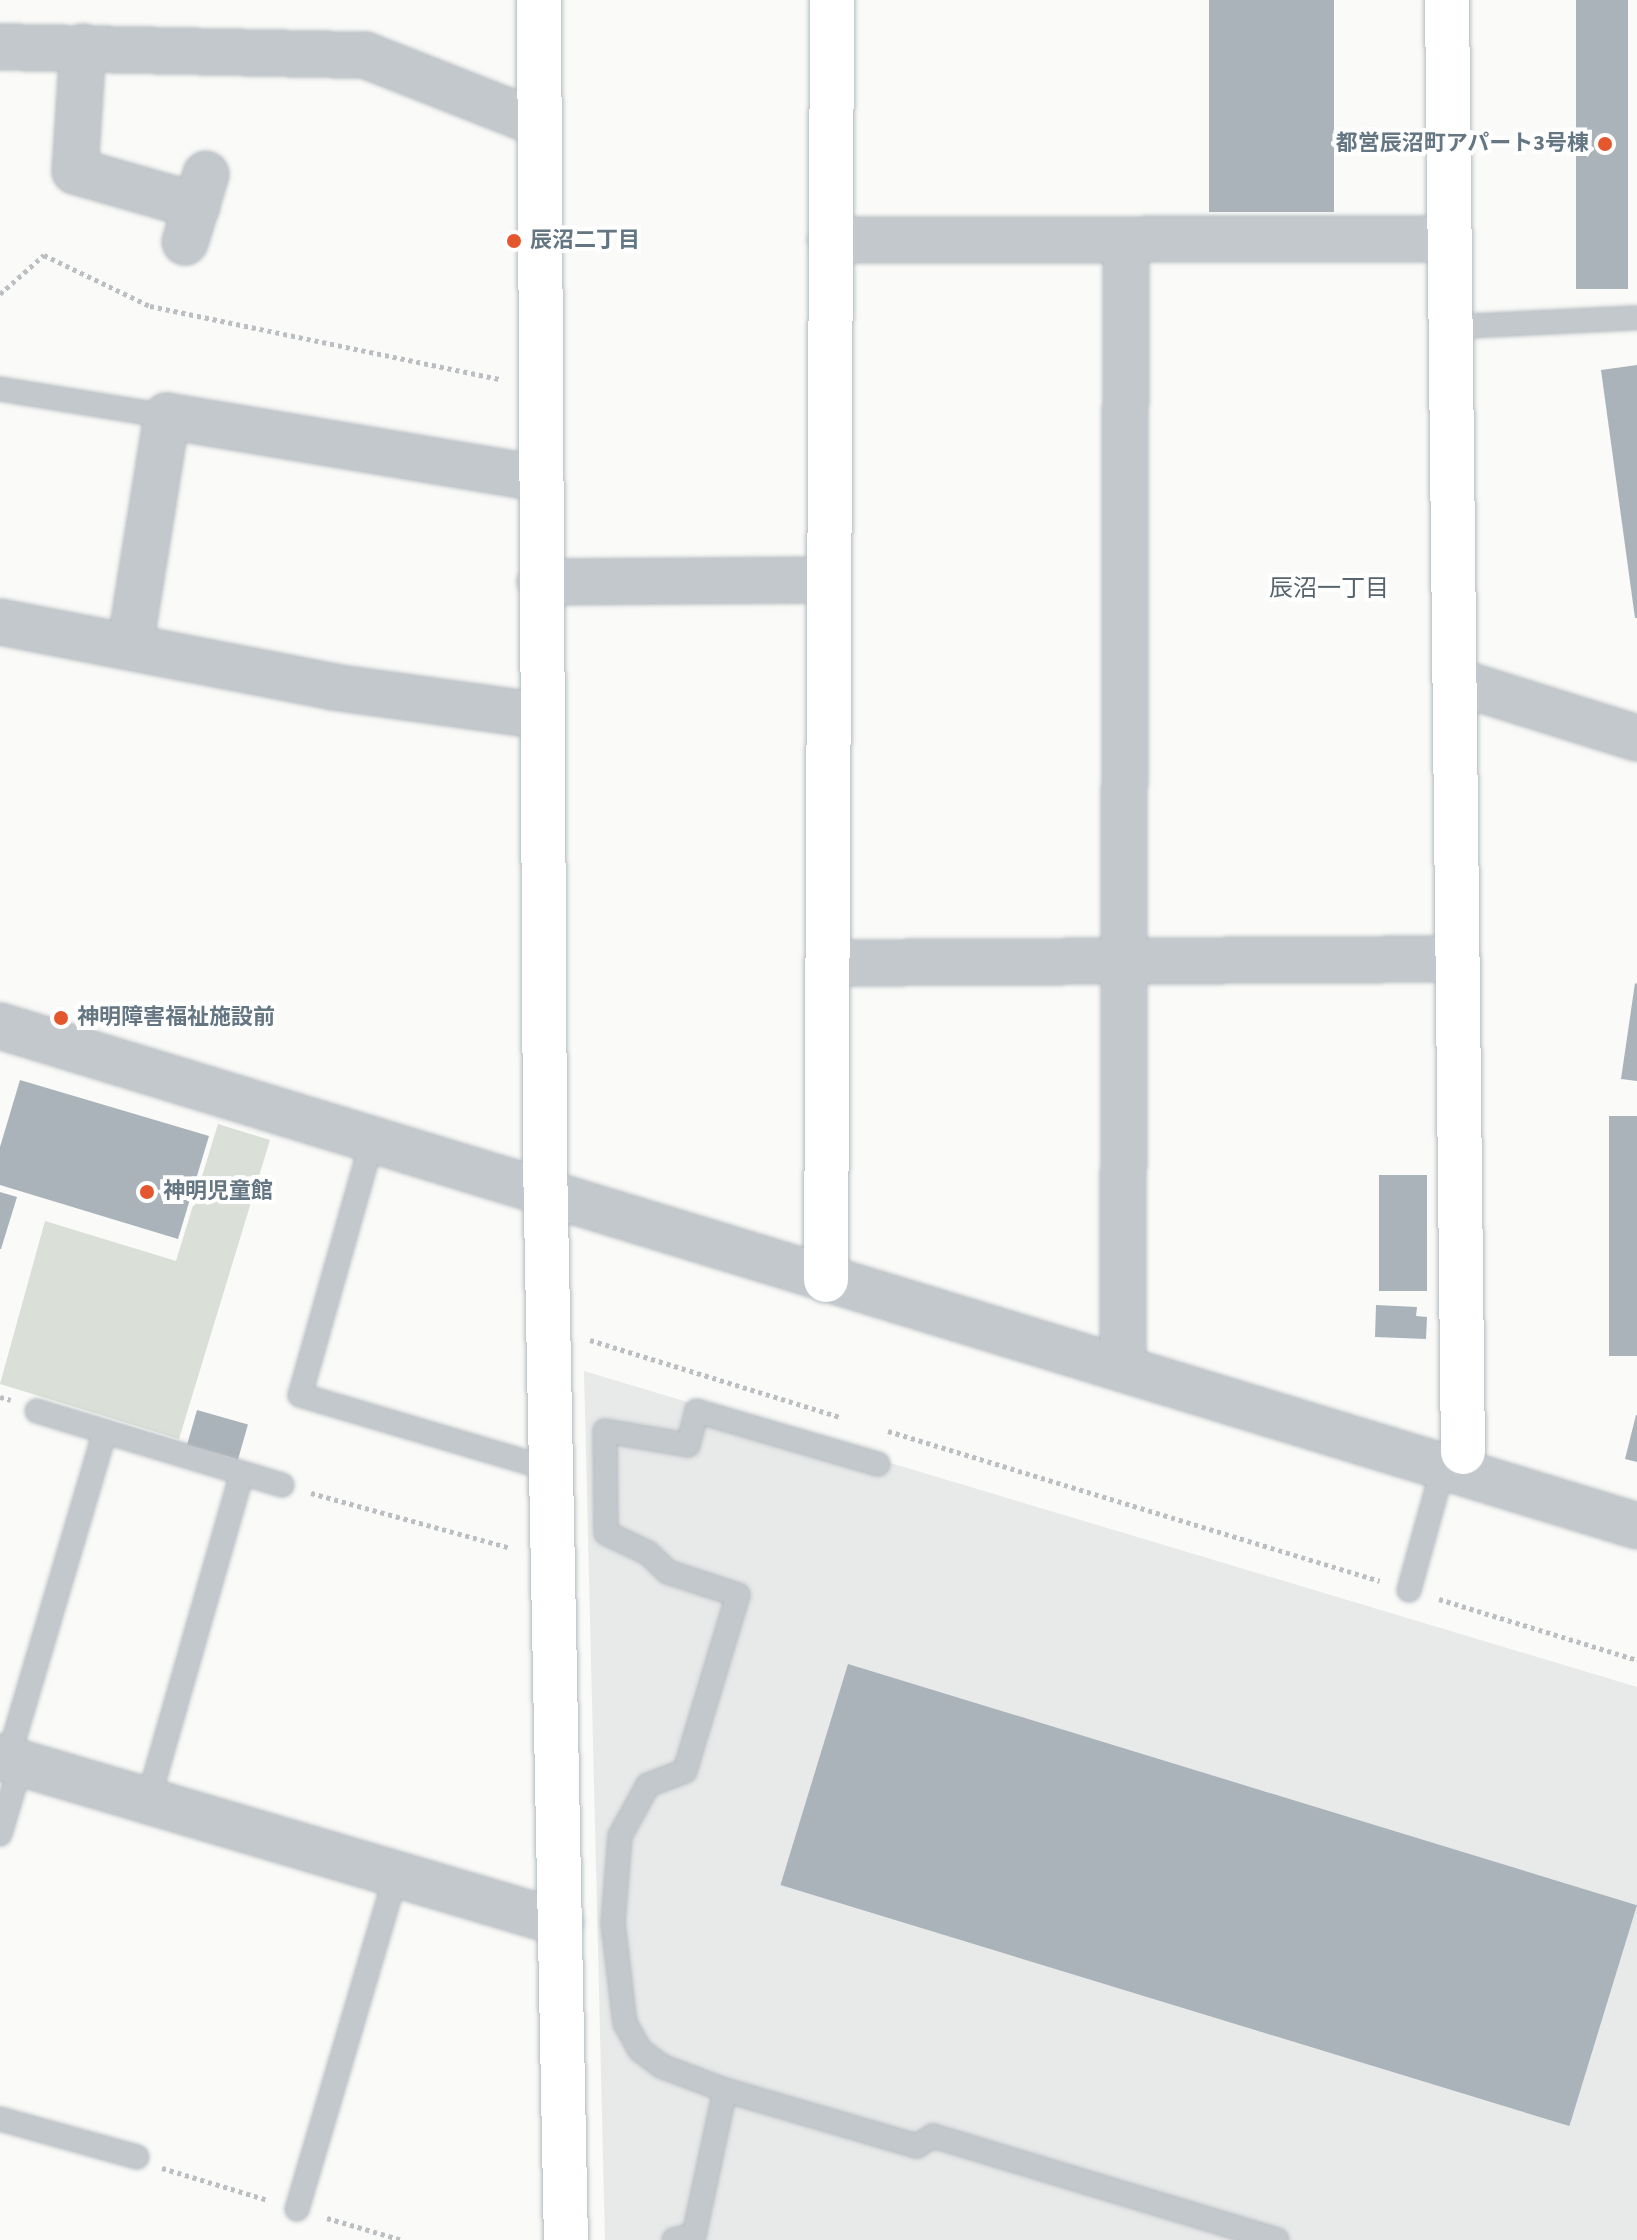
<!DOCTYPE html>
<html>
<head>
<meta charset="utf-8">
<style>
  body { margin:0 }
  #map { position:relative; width:1637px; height:2240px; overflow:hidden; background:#fafaf8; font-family:"Source Sans 3","Noto Sans JP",sans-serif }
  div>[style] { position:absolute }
  .built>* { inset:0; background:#e8e9e9 }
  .green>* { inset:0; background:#dadfd7 }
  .building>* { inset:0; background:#aab3b9; transform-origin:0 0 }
  .path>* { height:5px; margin-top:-2.5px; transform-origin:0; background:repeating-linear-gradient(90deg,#bbbfc2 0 4px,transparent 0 8px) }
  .roads { filter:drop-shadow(0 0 2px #b3babf) drop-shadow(0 0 2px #b3babf) }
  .lane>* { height:22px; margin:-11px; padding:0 11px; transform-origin:11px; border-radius:11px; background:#c3c8cc }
  .street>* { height:44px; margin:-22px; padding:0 22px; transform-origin:22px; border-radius:22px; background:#c3c8cc }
  .secondary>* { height:44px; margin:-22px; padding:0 22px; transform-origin:22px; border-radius:22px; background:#fff }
  .dots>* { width:22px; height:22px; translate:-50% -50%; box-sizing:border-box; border:4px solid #fff; border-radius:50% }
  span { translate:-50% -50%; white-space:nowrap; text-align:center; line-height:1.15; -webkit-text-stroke:8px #fff; paint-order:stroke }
  .poi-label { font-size:22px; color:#657683; font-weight:700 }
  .right { translate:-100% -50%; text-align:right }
  .left { translate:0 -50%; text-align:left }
  .neighbourhood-label { font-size:24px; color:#57646e }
</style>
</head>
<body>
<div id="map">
  <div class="built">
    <div style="clip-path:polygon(584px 1371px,1637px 1687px,1637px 2240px,605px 2240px)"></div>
  </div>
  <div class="green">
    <div style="clip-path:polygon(218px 1124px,270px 1140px,179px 1439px,0 1384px,45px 1221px,176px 1261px)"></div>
  </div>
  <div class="building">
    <div style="left:1209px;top:0;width:125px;height:212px"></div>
    <div style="left:1576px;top:0;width:52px;height:289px"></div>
    <div style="clip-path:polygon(1637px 365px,1637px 618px,1635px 618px,1601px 370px)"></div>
    <div style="clip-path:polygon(1635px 983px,1637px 984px,1637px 1081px,1621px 1079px)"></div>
    <div style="clip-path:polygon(20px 1080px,209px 1136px,178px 1239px,0 1185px,0 1147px)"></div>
    <div style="left:1609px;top:1116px;width:28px;height:240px"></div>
    <div style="left:1427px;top:1175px;width:116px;height:48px;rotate:90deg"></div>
    <div style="clip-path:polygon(0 1192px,17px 1197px,1px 1249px,0 1249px)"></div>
    <div style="clip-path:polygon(1376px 1305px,1417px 1307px,1416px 1316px,1427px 1317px,1426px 1339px,1375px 1337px)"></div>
    <div style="left:197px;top:1410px;width:53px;height:36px;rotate:16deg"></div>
    <div style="clip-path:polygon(1636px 1415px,1637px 1415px,1637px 1462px,1625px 1459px)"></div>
    <div style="left:848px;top:1664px;width:825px;height:231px;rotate:17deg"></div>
  </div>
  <div class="path">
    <div style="left:0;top:294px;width:59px;rotate:-41.6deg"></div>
    <div style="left:44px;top:255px;width:118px;rotate:25.7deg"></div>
    <div style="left:150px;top:306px;width:358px;rotate:11.8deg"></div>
    <div style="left:590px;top:1340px;width:262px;rotate:17.1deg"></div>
    <div style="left:0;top:1397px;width:11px;rotate:15deg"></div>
    <div style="left:888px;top:1431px;width:514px;rotate:16.96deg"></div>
    <div style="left:311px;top:1493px;width:206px;rotate:15.4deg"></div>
    <div style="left:1439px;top:1599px;width:207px;rotate:17.1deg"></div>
    <div style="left:162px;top:2168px;width:111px;rotate:16.8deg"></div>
    <div style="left:327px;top:2218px;width:78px;rotate:16.3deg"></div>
  </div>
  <div class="roads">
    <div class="lane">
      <div style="left:1450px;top:327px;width:187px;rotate:-2.8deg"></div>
      <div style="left:0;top:389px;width:169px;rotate:9.2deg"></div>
      <div style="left:372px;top:1141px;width:264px;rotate:105.8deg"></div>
      <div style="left:300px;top:1395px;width:261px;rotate:16.5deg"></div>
      <div style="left:37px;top:1411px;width:256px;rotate:16.8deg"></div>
      <div style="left:878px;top:1464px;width:189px;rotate:-163.7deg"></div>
      <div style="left:697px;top:1411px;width:35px;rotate:105deg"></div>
      <div style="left:688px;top:1445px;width:84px;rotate:-170.4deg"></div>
      <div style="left:605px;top:1431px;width:102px;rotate:89.4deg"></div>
      <div style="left:606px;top:1533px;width:47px;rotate:25.5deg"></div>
      <div style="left:648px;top:1553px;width:28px;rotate:44deg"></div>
      <div style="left:668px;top:1572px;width:74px;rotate:18.2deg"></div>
      <div style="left:738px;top:1595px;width:184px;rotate:106.8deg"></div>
      <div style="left:685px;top:1771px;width:40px;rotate:159deg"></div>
      <div style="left:648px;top:1785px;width:58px;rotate:118.8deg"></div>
      <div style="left:620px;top:1836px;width:87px;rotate:94.6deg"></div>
      <div style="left:613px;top:1923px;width:101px;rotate:83.2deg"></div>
      <div style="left:625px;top:2023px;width:31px;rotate:61deg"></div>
      <div style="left:640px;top:2050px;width:26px;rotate:37deg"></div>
      <div style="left:661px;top:2066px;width:68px;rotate:20.6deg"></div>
      <div style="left:725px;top:2090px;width:200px;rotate:16.3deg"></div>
      <div style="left:917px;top:2146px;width:19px;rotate:-32deg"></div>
      <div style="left:933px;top:2136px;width:359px;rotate:16.8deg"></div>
      <div style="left:1409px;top:1590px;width:128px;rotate:-74.5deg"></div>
      <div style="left:8px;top:1759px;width:339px;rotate:-73.5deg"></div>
      <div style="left:148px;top:1801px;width:340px;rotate:-74deg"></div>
      <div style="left:0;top:1834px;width:74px;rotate:-73.5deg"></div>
      <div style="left:0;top:2119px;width:142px;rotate:15.5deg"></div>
      <div style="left:297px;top:2209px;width:348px;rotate:-73.5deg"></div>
      <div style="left:674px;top:2240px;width:21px;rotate:-14deg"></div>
      <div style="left:694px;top:2235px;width:148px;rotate:-77.9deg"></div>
    </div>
    <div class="street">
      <div style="left:0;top:47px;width:365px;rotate:1.3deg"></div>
      <div style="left:365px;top:55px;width:186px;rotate:21.5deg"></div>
      <div style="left:83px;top:47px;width:124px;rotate:93.7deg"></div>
      <div style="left:75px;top:171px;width:127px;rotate:16deg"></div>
      <div style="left:830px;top:240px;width:618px;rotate:-0.09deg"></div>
      <div style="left:185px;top:242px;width:71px;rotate:-72.8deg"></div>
      <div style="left:540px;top:582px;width:289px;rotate:-0.4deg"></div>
      <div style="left:0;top:622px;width:339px;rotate:11deg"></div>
      <div style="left:333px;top:687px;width:211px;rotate:7.9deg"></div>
      <div style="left:130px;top:646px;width:233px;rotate:-80.9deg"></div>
      <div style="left:167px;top:416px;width:377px;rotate:9.5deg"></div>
      <div style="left:1455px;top:681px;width:191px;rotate:17.4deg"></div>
      <div style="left:827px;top:963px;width:631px;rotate:-0.36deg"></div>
      <div style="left:0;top:1026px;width:1712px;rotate:16.98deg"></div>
      <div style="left:1123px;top:1368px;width:1127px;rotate:-89.85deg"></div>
      <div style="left:0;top:1757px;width:585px;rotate:16.48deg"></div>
    </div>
    <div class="secondary">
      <div style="left:539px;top:0;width:1160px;rotate:89.7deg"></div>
      <div style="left:545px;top:1160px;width:1080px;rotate:88.89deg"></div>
      <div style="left:1447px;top:0;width:1452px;rotate:89.37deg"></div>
      <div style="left:826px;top:1280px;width:1280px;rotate:-89.73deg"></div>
    </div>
  </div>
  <div class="dots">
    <div style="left:1605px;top:144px;background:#e4572e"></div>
    <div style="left:514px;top:241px;background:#e4572e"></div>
    <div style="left:61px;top:1018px;background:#e4572e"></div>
    <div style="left:147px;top:1192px;background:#e4572e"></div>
  </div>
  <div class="poi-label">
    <span class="right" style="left:1589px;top:144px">都営辰沼町アパート3号棟</span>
    <span class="left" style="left:530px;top:241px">辰沼二丁目</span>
    <span class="left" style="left:77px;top:1018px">神明障害福祉施設前</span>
    <span class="left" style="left:163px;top:1192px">神明児童館</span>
  </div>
  <div class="neighbourhood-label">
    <span style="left:1329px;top:589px">辰沼一丁目</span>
  </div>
</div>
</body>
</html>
